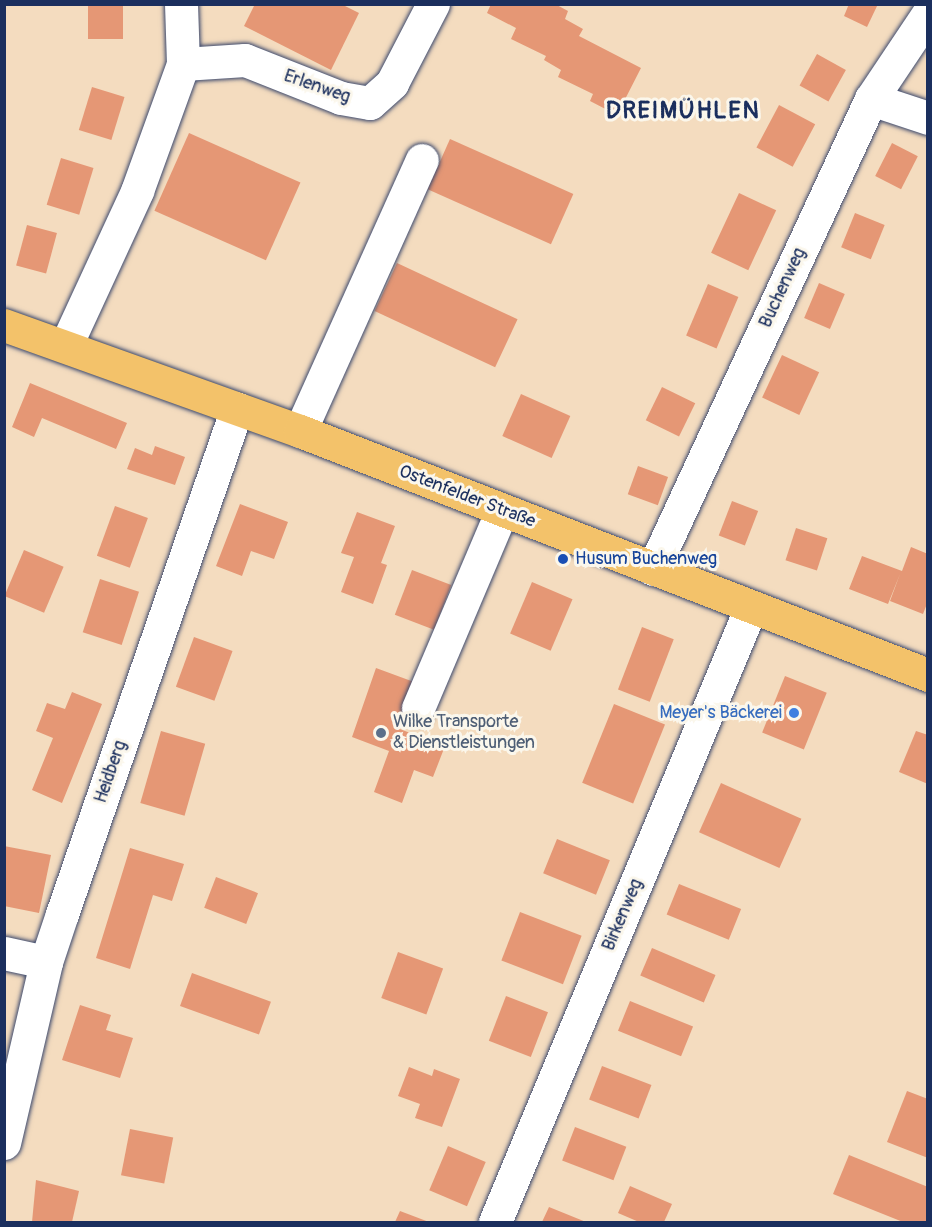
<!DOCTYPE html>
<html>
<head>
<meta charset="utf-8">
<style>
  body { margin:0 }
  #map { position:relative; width:932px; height:1227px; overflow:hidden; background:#f4dcbf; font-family:Pangolin,sans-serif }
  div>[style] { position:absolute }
  .building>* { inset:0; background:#e59775; transform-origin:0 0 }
  .roads { filter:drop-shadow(0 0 2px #3c496d) drop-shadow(0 0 2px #3c496d) }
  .minor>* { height:33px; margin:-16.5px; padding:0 16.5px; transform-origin:16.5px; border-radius:16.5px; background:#fff }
  .major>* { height:33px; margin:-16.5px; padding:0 16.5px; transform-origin:16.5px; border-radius:16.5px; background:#f3c26a }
  .dots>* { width:16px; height:16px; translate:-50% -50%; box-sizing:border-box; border:3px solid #fbf7ec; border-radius:50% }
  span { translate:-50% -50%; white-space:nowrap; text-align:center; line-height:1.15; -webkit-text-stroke:6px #fbf7ec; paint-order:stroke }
  .street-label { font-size:18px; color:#1b2f5e }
  .transit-label { font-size:18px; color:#164399 }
  .left { translate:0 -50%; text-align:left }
  .shop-label { font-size:18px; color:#366cbe }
  .right { translate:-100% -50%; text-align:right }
  .service-label { font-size:18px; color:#4e5e75 }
  .district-label { font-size:24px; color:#1b2f5e; font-weight:700; letter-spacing:1.5px }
  .frame { position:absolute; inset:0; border:6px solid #1b2f5e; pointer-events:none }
</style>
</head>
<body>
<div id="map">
  <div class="building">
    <div style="left:88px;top:4px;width:35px;height:35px"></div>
    <div style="clip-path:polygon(255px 4px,341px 4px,359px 13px,331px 70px,244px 26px)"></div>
    <div style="clip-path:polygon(491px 4px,555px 4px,568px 11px,565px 19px,583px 29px,579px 36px,641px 68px,617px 115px,590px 101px,593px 94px,558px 77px,561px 70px,544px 60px,546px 56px,511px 39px,516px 28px,487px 13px)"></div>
    <div style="clip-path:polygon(849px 4px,878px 4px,867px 27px,844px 16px)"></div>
    <div style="left:817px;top:54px;width:33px;height:36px;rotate:29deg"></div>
    <div style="left:92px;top:87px;width:34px;height:45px;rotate:17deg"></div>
    <div style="left:779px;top:105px;width:41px;height:48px;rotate:28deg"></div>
    <div style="left:189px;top:133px;width:122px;height:85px;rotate:24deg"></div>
    <div style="left:450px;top:139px;width:135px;height:55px;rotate:24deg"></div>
    <div style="left:892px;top:143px;width:29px;height:37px;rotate:27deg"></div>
    <div style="left:61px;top:158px;width:34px;height:49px;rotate:17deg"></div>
    <div style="left:739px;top:193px;width:41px;height:66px;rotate:25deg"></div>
    <div style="left:855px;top:213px;width:32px;height:37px;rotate:22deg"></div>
    <div style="left:27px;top:225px;width:31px;height:42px;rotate:15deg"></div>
    <div style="left:397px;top:263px;width:133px;height:53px;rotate:25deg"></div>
    <div style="left:819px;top:283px;width:28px;height:38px;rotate:23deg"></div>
    <div style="left:708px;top:284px;width:33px;height:56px;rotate:23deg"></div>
    <div style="left:782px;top:355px;width:41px;height:47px;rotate:25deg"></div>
    <div style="clip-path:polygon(30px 383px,127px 423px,116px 449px,42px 418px,34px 437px,12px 427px)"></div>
    <div style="left:662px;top:387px;width:37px;height:37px;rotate:26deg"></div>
    <div style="left:521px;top:394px;width:54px;height:46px;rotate:24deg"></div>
    <div style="clip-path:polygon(155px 446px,185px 457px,175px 485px,127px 469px,135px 448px,152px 455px)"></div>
    <div style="left:638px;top:466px;width:32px;height:30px;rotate:20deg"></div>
    <div style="left:732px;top:501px;width:28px;height:37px;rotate:21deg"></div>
    <div style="clip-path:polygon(240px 504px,288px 522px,274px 559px,251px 551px,242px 576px,216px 566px)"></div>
    <div style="left:115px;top:506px;width:35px;height:53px;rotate:20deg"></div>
    <div style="clip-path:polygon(357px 512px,395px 526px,381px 563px,387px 565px,373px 604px,341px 592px,354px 557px,341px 553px)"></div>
    <div style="left:796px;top:528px;width:33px;height:34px;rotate:18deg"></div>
    <div style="clip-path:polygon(911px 547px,928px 554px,928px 601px,923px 614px,890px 601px,900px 574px,888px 604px,849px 589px,862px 556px,902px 571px)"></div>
    <div style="left:24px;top:550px;width:43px;height:50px;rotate:23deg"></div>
    <div style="left:412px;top:570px;width:42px;height:48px;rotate:21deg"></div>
    <div style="left:100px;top:579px;width:41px;height:56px;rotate:18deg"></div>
    <div style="left:532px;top:582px;width:44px;height:56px;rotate:23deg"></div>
    <div style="left:642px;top:627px;width:34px;height:67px;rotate:21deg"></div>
    <div style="left:194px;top:637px;width:41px;height:53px;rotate:20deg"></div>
    <div style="clip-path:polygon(376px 668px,414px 682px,397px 728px,445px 746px,433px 777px,414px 770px,402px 803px,374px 792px,389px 751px,352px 737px)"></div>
    <div style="left:785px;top:676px;width:45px;height:61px;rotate:22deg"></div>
    <div style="clip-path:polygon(72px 692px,102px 704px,62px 803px,32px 790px,53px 738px,36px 731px,47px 703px,65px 709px)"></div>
    <div style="left:614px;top:704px;width:55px;height:85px;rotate:22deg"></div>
    <div style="left:161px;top:731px;width:46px;height:75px;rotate:16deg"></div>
    <div style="clip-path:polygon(916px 731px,928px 735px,928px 784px,899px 772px)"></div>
    <div style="left:721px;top:783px;width:88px;height:54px;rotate:24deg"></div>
    <div style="left:557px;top:839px;width:57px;height:37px;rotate:22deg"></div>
    <div style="clip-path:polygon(4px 846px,51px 855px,39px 913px,4px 906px)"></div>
    <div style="clip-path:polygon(130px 848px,184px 864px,172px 901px,153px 895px,130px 969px,96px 958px)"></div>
    <div style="left:216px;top:877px;width:45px;height:33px;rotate:21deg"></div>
    <div style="left:679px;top:884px;width:67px;height:33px;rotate:22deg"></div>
    <div style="left:520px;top:912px;width:66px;height:52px;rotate:21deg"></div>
    <div style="left:652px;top:948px;width:69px;height:30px;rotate:23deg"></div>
    <div style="left:398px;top:952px;width:48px;height:49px;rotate:20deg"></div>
    <div style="left:192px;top:973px;width:84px;height:35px;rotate:20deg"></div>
    <div style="left:506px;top:996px;width:45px;height:48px;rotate:21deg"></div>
    <div style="left:630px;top:1001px;width:68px;height:32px;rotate:22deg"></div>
    <div style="clip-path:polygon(80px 1005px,111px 1015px,106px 1030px,133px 1038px,120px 1078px,62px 1060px)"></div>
    <div style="left:602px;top:1066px;width:53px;height:36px;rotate:21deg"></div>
    <div style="clip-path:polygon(409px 1067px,432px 1076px,434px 1069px,460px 1079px,442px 1127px,415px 1118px,420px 1104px,398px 1096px)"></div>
    <div style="clip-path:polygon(907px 1091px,928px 1099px,928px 1158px,887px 1142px)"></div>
    <div style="left:575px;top:1127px;width:55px;height:36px;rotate:21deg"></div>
    <div style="left:130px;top:1129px;width:44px;height:47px;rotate:11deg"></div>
    <div style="left:448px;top:1146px;width:41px;height:48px;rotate:23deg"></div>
    <div style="clip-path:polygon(849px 1155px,928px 1187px,928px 1222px,903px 1222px,833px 1194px)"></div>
    <div style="clip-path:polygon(36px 1180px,79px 1191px,72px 1222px,32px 1222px)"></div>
    <div style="clip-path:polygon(630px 1186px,672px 1204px,664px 1222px,639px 1222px,618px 1213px)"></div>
    <div style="clip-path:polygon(549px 1207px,586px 1222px,542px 1222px)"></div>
    <div style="clip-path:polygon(400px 1211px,429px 1222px,395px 1222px)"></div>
  </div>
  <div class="roads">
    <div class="minor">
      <div style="left:183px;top:64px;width:62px;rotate:-3.7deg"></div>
      <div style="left:245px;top:60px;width:103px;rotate:21.6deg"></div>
      <div style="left:341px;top:98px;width:29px;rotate:10deg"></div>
      <div style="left:370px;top:103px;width:30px;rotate:-42deg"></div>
      <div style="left:392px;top:83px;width:89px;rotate:-62.6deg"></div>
      <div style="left:871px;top:99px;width:60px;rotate:18.4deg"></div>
      <div style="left:66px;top:345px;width:170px;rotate:-65.2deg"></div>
      <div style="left:137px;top:191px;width:135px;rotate:-70.1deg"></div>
      <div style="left:183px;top:64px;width:60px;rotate:-91.9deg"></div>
      <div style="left:300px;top:431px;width:297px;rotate:-65.8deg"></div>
      <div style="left:653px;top:569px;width:518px;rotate:-65.12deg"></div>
      <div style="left:871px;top:99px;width:102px;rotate:-56.2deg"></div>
      <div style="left:418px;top:708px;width:215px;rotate:-67deg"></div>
      <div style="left:4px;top:953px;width:43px;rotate:12.1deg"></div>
      <div style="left:4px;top:1143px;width:186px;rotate:-76.9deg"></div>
      <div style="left:46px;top:962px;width:51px;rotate:-71.6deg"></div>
      <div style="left:62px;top:914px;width:535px;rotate:-70.92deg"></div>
      <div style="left:495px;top:1222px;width:666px;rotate:-67.4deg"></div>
    </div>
    <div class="major">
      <div style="left:4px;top:325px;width:314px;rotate:19.7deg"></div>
      <div style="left:300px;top:431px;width:674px;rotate:21.23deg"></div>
    </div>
  </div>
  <div class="dots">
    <div style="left:563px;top:559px;background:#1a4fb4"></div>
    <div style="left:794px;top:713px;background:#3f7fe0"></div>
    <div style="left:381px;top:733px;background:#5c6f8a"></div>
  </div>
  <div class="street-label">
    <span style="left:317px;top:87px;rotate:19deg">Erlenweg</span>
    <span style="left:783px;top:288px;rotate:-65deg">Buchenweg</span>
    <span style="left:467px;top:497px;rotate:21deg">Ostenfelder Straße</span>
    <span style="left:111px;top:772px;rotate:-71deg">Heidberg</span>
    <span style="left:623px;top:915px;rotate:-67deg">Birkenweg</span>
  </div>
  <div class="transit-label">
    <span class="left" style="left:575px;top:559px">Husum Buchenweg</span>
  </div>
  <div class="shop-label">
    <span class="right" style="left:782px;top:713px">Meyer's Bäckerei</span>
  </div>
  <div class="service-label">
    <span class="left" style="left:393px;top:733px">Wilke Transporte<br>&amp; Dienstleistungen</span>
  </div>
  <div class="district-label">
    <span style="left:683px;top:111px">DREIMÜHLEN</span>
  </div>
  <div class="frame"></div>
</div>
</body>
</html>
